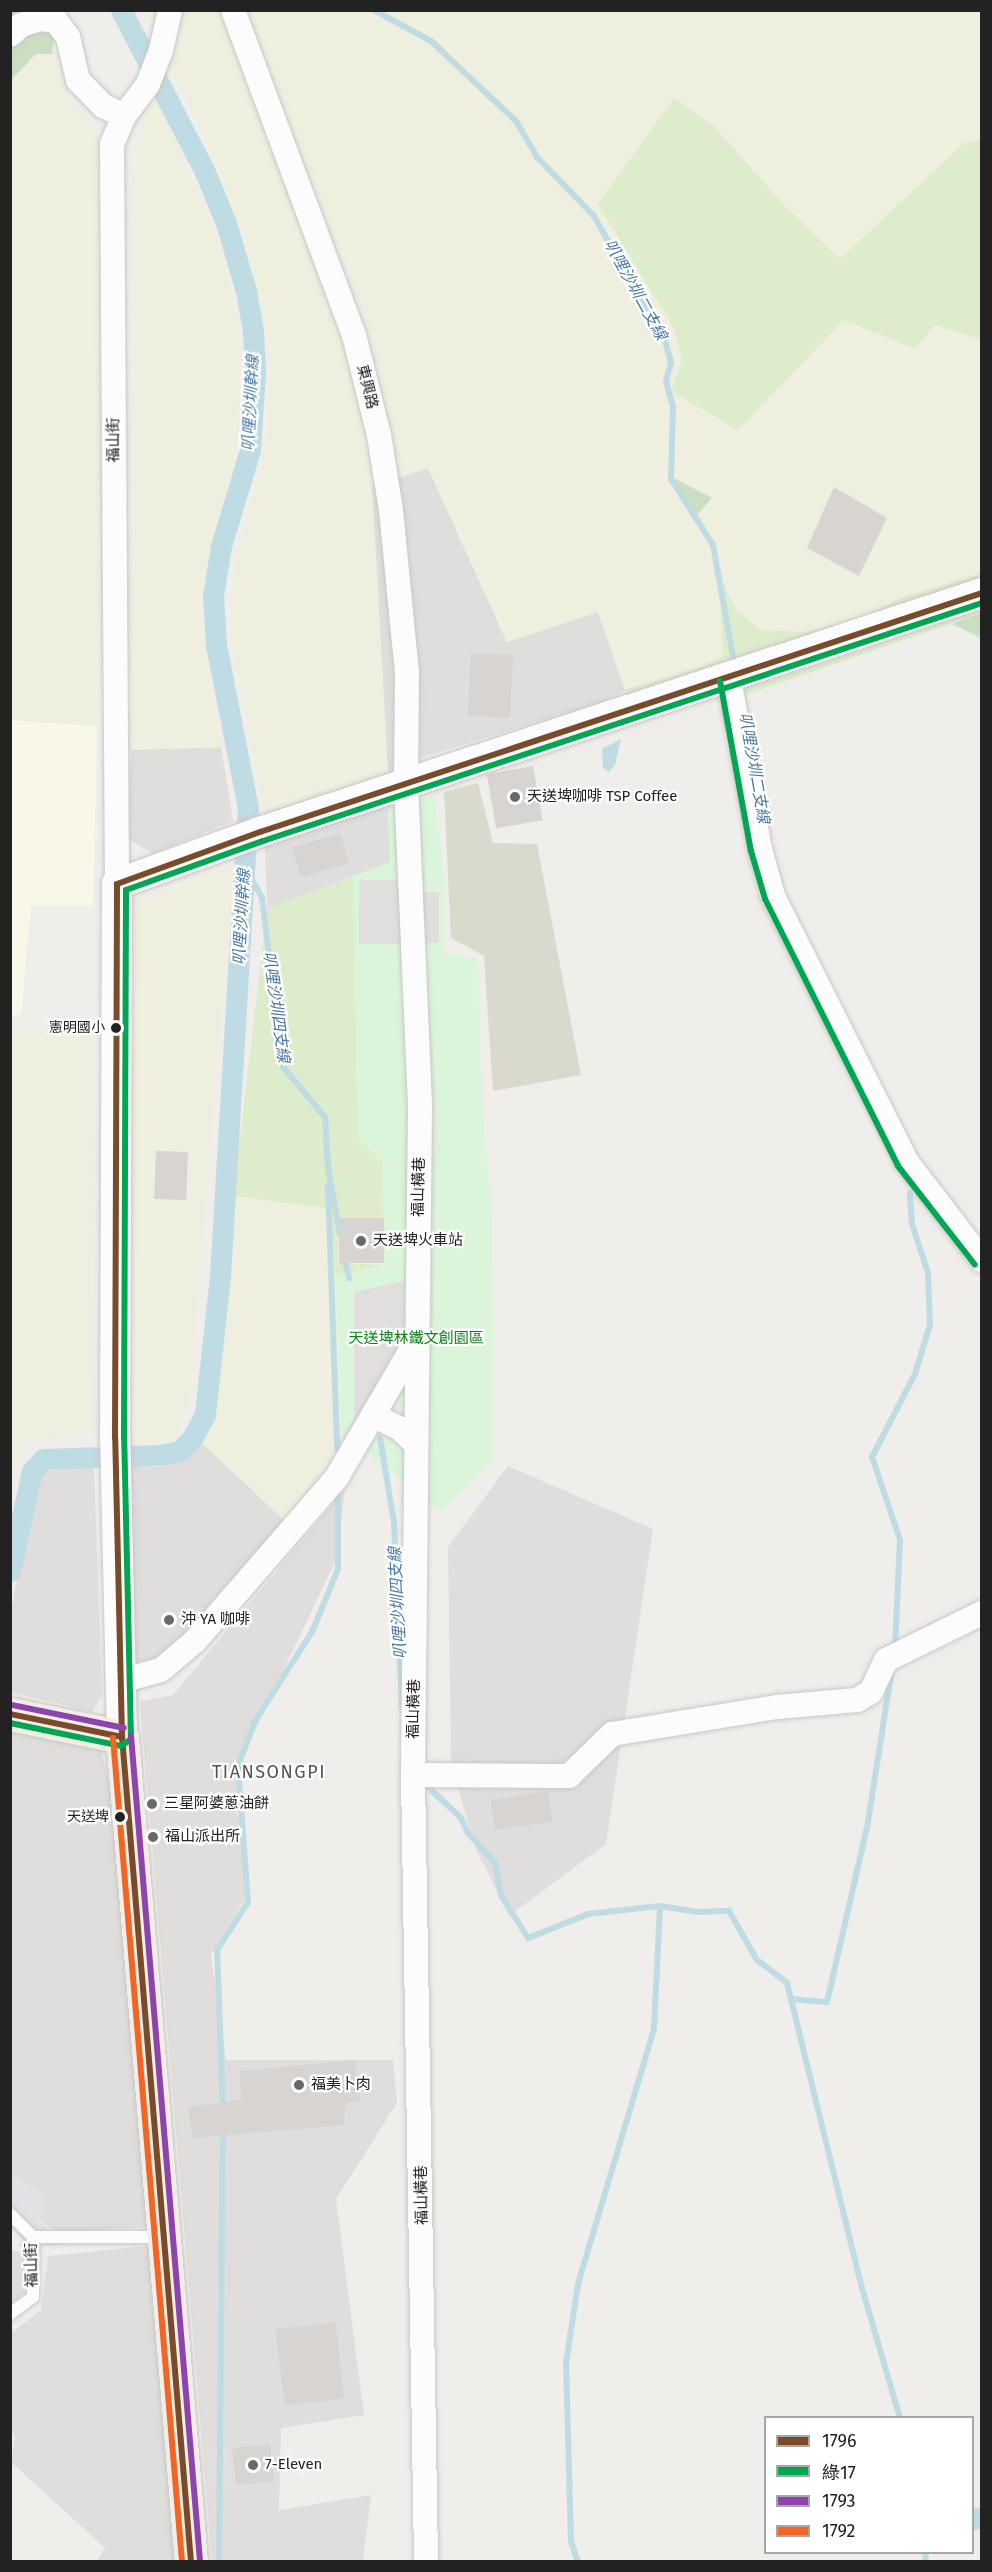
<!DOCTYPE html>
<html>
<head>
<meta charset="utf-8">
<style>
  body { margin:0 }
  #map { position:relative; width:992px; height:2572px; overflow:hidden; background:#f0eeeb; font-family:"Fira Sans","Noto Sans TC",sans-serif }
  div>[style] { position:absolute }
  .residential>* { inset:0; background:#dfdedc }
  .education>* { inset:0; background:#f8f7e8 }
  .construction>* { inset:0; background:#d9d9cd }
  .farmland>* { inset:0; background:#efefdf }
  .grass>* { inset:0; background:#ddeccb }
  .forest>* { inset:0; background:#cbdec1 }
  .park>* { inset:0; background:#daf5da }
  .parking>* { inset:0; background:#e0dfde; transform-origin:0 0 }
  .plaza>* { inset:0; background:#e2e1e5 }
  .water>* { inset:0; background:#bfdbe3 }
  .stream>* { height:6px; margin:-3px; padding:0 3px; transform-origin:3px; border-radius:3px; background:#bfdbe3 }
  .canal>* { height:21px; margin:-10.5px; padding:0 10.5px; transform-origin:10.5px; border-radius:10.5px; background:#bfdbe3 }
  .building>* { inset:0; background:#d7d4d2; transform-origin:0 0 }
  .roads { filter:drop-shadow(0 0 2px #c9c8c7) drop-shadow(0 0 2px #c9c8c7) }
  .service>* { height:12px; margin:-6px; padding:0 6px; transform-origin:6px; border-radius:6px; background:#fdfcfc }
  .minor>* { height:24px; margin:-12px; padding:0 12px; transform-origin:12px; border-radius:12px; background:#fdfcfc }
  .tertiary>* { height:30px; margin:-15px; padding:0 15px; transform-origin:15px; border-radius:15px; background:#fdfcfc }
  .primary>* { height:33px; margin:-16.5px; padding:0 16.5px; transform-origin:16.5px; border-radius:16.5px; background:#f3ede7 }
  .bus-1>* { height:6px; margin:-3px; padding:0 3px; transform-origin:3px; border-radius:3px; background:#7a4b2a }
  .bus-2>* { height:6px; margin:-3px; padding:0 3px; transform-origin:3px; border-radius:3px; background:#00a651 }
  .bus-3>* { height:6px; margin:-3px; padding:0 3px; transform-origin:3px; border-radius:3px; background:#8e44ad }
  .bus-4>* { height:6px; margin:-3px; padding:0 3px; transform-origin:3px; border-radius:3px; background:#f26522 }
  .dots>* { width:16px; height:16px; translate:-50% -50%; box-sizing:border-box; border:3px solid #fff; border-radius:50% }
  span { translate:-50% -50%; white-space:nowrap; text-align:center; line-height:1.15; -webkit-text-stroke:4.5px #fff; paint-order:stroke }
  .bus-label { font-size:14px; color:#222 }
  .right { translate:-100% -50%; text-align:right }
  .street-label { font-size:15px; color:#222 }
  .poi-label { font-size:15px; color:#222 }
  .left { translate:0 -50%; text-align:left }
  .park-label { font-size:15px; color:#0c8416 }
  .water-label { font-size:16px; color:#4a7aab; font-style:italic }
  .quarter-label { font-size:18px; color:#555; letter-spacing:1.5px }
  .frame { position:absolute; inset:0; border:12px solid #222; pointer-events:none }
  .legend { position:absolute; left:764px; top:2416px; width:210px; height:138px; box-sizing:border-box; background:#fff; border:2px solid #a7a7a7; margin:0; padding:8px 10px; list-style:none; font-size:18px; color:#222 }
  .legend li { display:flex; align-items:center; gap:12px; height:30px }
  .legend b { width:30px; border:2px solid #a7a7a7 }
</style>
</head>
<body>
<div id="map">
  <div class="residential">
    <div style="clip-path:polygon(428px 468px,507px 642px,598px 612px,625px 690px,606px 701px,416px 759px,388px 810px,391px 862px,267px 909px,264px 813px,388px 774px,372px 487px)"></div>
    <div style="clip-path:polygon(221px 747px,233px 821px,153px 854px,127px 837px,131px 750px)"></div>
    <div style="clip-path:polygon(203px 1444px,285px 1521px,163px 1657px,135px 1662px,129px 1466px,164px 1467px)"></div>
    <div style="clip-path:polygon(508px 1466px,653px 1529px,606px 1844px,509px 1916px,474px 1845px,451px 1762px,448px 1547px)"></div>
    <div style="clip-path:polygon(94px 1468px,102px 1695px,92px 1712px,11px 1692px,10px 1617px,37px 1471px)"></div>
    <div style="clip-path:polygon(345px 1489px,336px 1560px,244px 1753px,236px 1801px,249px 1892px,211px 1955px,226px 2060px,393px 2060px,397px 2103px,336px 2199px,364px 2415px,281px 2428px,279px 2510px,371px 2495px,363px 2561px,212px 2561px,140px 1701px,173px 1695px)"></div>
    <div style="clip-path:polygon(11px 1728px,100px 1745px,109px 1782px,147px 2227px,56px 2232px,11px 2200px)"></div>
    <div style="clip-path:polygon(148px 2246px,176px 2561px,97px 2561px,105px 2548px,11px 2462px,15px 2436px,11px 2432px,11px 2333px,41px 2310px,48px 2256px)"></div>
    <div style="clip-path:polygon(11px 2250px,24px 2253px,24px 2293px,11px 2303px)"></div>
  </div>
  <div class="education">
    <div style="clip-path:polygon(10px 720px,97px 726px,93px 906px,31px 906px,21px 1014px,11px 1016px)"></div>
  </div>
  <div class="construction">
    <div style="clip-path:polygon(478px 783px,493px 843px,537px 844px,581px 1075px,493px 1091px,484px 956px,451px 938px,444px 792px)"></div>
  </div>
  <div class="farmland">
    <div style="clip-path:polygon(141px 11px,159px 11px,156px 37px)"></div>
    <div style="clip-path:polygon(180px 11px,221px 11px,334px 316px,353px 378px,372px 487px,388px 774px,264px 813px,230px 635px,235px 567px,268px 433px,269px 361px,248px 251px,210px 152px,186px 96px,167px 66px)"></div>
    <div style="clip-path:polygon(evenodd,238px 11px,981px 11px,981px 139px,964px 143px,840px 259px,784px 205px,598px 204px,674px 327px,682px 360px,738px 430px,844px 320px,915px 349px,934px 325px,981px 340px,981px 574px,900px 598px,864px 618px,809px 632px,783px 633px,761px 630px,738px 611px,719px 569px,723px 656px,707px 665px,625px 690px,598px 612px,507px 642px,428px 468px,400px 478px,381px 374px,364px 314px,320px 200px,238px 11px,834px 487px,887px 518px,859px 576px,807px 548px,834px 487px)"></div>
    <div style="clip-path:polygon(36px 53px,52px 54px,71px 99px,97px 136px,97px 726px,11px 720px,11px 80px)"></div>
    <div style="clip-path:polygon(154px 91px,217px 234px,238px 321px,241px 417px,235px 458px,208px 554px,199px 602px,221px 747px,131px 750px,129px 193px,135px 146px)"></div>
    <div style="clip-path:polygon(234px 863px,189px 1402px,178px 1434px,161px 1444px,130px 1443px,134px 905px)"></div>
    <div style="clip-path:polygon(93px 1019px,92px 1432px,31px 1440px,11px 1470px,11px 1035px)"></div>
    <div style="clip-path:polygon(233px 1196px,328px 1208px,335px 1276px,341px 1432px,329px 1465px,285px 1521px,203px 1444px,212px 1418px)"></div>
  </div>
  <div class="grass">
    <div style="clip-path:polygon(674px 98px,714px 126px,784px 205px,840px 259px,964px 143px,981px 139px,981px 340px,935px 325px,915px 349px,844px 320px,738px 430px,671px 391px,682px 360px,674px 328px,598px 204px)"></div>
    <div style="clip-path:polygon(718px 565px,728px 594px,738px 611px,761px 630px,809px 632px,864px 618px,900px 598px,981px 574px,981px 613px,746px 695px,724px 701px,721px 694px,635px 721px,625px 690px,707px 665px,723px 656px)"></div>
    <div style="clip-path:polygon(353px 876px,358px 1137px,383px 1162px,384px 1218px,339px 1218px,338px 1263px,384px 1265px,335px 1276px,327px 1208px,233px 1196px,267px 909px)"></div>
  </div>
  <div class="forest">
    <div style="clip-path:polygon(11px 11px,64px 11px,56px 21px,52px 54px,36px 54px,11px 80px)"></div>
    <div style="clip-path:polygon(672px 477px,712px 498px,697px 515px)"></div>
    <div style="clip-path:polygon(981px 613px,981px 638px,952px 624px)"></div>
  </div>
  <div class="park">
    <div style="clip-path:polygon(434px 795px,443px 863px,443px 952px,478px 960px,482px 1104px,492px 1222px,494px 1461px,440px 1512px,341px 1432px,335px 1276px,384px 1265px,383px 1162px,358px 1138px,353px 876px,390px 862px,388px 810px)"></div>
  </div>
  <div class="parking">
    <div style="left:359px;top:880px;width:45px;height:64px"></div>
    <div style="left:418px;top:892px;width:21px;height:51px"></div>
    <div style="clip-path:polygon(404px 1281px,406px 1335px,354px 1427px,354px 1292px)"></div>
    <div style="left:228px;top:2446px;width:45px;height:24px;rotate:85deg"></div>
  </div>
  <div class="plaza">
    <div style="clip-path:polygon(11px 2173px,45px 2195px,40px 2222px,66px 2245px,18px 2247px,22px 2238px,11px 2228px)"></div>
  </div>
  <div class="water">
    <div style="clip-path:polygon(621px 739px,615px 765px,609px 772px,603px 768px,602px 749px)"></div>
  </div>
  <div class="stream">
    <div style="left:374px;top:10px;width:65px;rotate:28.5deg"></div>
    <div style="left:431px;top:41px;width:117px;rotate:43.3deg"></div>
    <div style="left:516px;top:121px;width:42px;rotate:59.7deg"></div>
    <div style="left:537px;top:157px;width:82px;rotate:46deg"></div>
    <div style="left:594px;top:216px;width:147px;rotate:60.6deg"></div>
    <div style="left:666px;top:344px;width:20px;rotate:75deg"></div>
    <div style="left:671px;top:363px;width:19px;rotate:106deg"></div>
    <div style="left:666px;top:381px;width:27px;rotate:75deg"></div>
    <div style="left:673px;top:407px;width:72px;rotate:91.6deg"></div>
    <div style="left:671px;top:479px;width:78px;rotate:57.5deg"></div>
    <div style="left:713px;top:545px;width:124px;rotate:79.8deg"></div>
    <div style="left:245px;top:867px;width:35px;rotate:61deg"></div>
    <div style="left:262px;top:898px;width:170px;rotate:82.9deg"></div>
    <div style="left:283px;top:1067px;width:65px;rotate:50deg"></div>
    <div style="left:325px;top:1117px;width:51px;rotate:86.6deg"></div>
    <div style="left:328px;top:1168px;width:67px;rotate:79.7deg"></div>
    <div style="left:328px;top:1186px;width:263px;rotate:88deg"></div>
    <div style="left:344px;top:1256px;width:23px;rotate:77deg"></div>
    <div style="left:380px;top:1438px;width:86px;rotate:80.6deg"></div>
    <div style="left:394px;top:1523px;width:183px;rotate:87.5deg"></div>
    <div style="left:895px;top:1649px;width:109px;rotate:-87.4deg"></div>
    <div style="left:900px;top:1540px;width:88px;rotate:-108.6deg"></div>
    <div style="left:872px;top:1457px;width:93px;rotate:-62.6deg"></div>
    <div style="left:915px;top:1374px;width:51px;rotate:-73deg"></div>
    <div style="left:930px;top:1325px;width:52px;rotate:-92.2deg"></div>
    <div style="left:928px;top:1273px;width:52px;rotate:-108.1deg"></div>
    <div style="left:912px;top:1224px;width:31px;rotate:-94deg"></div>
    <div style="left:424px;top:1783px;width:51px;rotate:43.4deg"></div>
    <div style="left:461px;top:1818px;width:17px;rotate:65deg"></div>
    <div style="left:468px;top:1833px;width:40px;rotate:48deg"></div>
    <div style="left:495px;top:1863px;width:33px;rotate:79deg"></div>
    <div style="left:501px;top:1895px;width:51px;rotate:57.9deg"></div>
    <div style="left:528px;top:1938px;width:65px;rotate:-21.8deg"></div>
    <div style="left:588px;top:1914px;width:72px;rotate:-6.3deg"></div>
    <div style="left:660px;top:1906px;width:123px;rotate:92.8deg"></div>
    <div style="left:654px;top:2029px;width:266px;rotate:106.6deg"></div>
    <div style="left:578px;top:2284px;width:79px;rotate:98.7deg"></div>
    <div style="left:566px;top:2362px;width:179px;rotate:88.4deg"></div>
    <div style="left:571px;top:2541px;width:22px;rotate:72deg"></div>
    <div style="left:660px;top:1906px;width:36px;rotate:9deg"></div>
    <div style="left:696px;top:1912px;width:33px;rotate:-2deg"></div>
    <div style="left:729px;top:1911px;width:56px;rotate:60.3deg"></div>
    <div style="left:757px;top:1960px;width:38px;rotate:37deg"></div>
    <div style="left:787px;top:1983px;width:314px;rotate:76.2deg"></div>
    <div style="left:862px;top:2288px;width:135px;rotate:73.7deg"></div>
    <div style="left:791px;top:1999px;width:36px;rotate:5deg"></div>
    <div style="left:827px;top:2002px;width:179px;rotate:-77.1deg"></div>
    <div style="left:867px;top:1828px;width:156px;rotate:-81.1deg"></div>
    <div style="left:223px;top:2110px;width:160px;rotate:-92.1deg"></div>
    <div style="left:217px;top:1950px;width:57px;rotate:-57.1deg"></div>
    <div style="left:248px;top:1902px;width:136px;rotate:-94.2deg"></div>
    <div style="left:238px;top:1766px;width:48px;rotate:-69.3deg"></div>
    <div style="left:255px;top:1721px;width:106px;rotate:-57.4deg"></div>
    <div style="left:312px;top:1632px;width:68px;rotate:-67.6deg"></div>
    <div style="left:338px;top:1569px;width:74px;rotate:-90deg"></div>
    <div style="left:925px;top:2552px;width:10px;rotate:84deg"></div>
    <div style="left:219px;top:2562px;width:433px;rotate:-89.5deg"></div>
  </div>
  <div class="canal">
    <div style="left:10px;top:1571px;width:102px;rotate:-77.6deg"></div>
    <div style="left:32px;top:1471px;width:16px;rotate:-47deg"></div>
    <div style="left:43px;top:1459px;width:118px;rotate:-1.9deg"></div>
    <div style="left:161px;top:1455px;width:19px;rotate:-12deg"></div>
    <div style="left:180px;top:1451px;width:19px;rotate:-47deg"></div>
    <div style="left:193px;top:1437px;width:26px;rotate:-62deg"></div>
    <div style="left:205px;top:1414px;width:139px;rotate:-83.8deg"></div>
    <div style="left:220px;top:1276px;width:469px;rotate:-86.6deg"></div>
    <div style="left:248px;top:808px;width:166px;rotate:-101.1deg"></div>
    <div style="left:216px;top:645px;width:49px;rotate:-93.5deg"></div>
    <div style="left:213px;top:596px;width:51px;rotate:-80.9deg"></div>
    <div style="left:221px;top:546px;width:100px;rotate:-73.2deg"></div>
    <div style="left:250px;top:450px;width:80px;rotate:-86.4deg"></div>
    <div style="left:255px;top:370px;width:39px;rotate:-93deg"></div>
    <div style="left:253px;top:331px;width:41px;rotate:-99.9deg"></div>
    <div style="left:246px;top:291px;width:71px;rotate:-106.4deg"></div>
    <div style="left:226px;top:223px;width:55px;rotate:-112.4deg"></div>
    <div style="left:205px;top:172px;width:182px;rotate:-117.4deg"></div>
    <div style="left:972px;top:2519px;width:10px;rotate:-6deg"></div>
  </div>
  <div class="building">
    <div style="clip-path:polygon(834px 487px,887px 518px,859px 576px,807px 548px)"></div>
    <div style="left:471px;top:653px;width:42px;height:63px;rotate:3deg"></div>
    <div style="left:533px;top:766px;width:55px;height:47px;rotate:80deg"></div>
    <div style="left:340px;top:833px;width:31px;height:50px;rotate:73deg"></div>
    <div style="left:156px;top:1151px;width:32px;height:48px;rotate:2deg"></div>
    <div style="left:339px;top:1218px;width:45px;height:45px"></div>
    <div style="left:548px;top:1792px;width:30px;height:58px;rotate:82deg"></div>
    <div style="clip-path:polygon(355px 2060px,360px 2101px,345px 2103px,344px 2125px,193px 2138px,188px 2107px,241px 2100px,240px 2071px)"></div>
    <div style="left:335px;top:2322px;width:77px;height:60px;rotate:83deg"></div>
    <div style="left:270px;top:2444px;width:37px;height:38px;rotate:84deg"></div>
  </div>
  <div class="roads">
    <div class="service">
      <div style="left:10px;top:2214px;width:33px;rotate:45deg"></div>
      <div style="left:33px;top:2237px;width:60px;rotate:90deg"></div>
      <div style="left:33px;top:2297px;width:29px;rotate:144deg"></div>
      <div style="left:33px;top:2237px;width:130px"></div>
    </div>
    <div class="minor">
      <div style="left:233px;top:10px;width:347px;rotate:69.6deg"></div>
      <div style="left:354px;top:335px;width:103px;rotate:76deg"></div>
      <div style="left:379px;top:435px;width:76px;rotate:80.9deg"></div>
      <div style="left:391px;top:510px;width:163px;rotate:84.4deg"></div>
      <div style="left:407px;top:672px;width:112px;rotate:90.5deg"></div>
      <div style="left:406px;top:784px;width:321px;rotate:87.5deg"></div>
      <div style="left:420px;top:1105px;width:670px;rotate:90.6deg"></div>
      <div style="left:413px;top:1775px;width:787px;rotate:89.05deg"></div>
      <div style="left:10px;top:35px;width:15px;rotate:-42deg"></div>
      <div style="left:21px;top:25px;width:21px;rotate:-17deg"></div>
      <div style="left:41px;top:19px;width:15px;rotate:8deg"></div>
      <div style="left:56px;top:21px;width:20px;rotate:53deg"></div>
      <div style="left:68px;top:37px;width:44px;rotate:76.9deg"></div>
      <div style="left:78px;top:80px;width:36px;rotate:46deg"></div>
      <div style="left:103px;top:106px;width:23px;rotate:25deg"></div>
      <div style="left:729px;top:679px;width:173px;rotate:79.7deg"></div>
      <div style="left:760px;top:849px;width:49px;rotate:74.5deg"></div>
      <div style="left:773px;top:896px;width:297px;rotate:63.3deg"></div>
      <div style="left:906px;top:1161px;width:125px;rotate:52.5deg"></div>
      <div style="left:117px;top:884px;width:740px;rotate:-90.39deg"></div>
      <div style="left:112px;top:144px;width:30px;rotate:-67deg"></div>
      <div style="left:124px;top:116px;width:40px;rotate:-53deg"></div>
      <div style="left:148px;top:84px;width:36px;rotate:-69deg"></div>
      <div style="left:161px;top:50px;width:41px;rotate:-77.3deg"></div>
      <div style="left:373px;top:1415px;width:29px;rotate:27deg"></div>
      <div style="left:399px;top:1428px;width:23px;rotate:43deg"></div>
      <div style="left:121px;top:1681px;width:41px;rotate:-15.4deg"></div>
      <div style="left:161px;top:1670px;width:46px;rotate:-40.6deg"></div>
      <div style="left:196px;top:1640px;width:216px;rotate:-49.1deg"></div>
      <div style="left:337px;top:1477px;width:157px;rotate:-59.8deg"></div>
      <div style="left:413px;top:1775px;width:156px;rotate:0.4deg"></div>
      <div style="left:569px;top:1776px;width:60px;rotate:-44.3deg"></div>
      <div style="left:612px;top:1734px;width:167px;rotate:-9.3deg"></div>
      <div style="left:777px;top:1707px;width:80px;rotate:-5deg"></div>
      <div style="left:857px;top:1700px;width:16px;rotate:-30deg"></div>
      <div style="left:871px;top:1692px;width:35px;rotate:-65deg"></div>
      <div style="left:886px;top:1660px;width:107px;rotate:-26.1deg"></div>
    </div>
    <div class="tertiary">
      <div style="left:122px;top:1737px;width:299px;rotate:-91.3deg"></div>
      <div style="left:115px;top:1438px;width:554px;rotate:-89.79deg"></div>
      <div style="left:117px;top:884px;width:152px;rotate:-20deg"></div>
      <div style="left:260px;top:832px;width:761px;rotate:-18.32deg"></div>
    </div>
    <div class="primary">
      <div style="left:10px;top:1714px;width:114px;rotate:11.6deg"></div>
      <div style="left:122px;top:1737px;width:828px;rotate:85.22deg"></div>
    </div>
  </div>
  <div class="bus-1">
    <div style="left:10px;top:1714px;width:114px;rotate:11.6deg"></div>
    <div style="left:191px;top:2562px;width:828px;rotate:-94.78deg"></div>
    <div style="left:122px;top:1737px;width:299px;rotate:-91.3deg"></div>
    <div style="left:115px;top:1438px;width:554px;rotate:-89.79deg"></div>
    <div style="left:117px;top:884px;width:152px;rotate:-20deg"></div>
    <div style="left:260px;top:832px;width:761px;rotate:-18.32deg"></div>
  </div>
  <div class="bus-2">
    <div style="left:720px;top:681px;width:173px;rotate:79.7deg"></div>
    <div style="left:751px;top:851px;width:50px;rotate:73.7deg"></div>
    <div style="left:765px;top:899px;width:298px;rotate:63.5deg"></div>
    <div style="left:898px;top:1166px;width:125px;rotate:52.1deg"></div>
    <div style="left:10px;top:1723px;width:113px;rotate:11.7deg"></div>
    <div style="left:121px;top:1746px;width:12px;rotate:-35deg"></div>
    <div style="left:131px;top:1739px;width:301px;rotate:-91.3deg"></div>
    <div style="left:124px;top:1438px;width:548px;rotate:-89.79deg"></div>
    <div style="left:126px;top:890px;width:145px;rotate:-19.7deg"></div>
    <div style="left:263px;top:841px;width:757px;rotate:-18.32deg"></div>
  </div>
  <div class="bus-3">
    <div style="left:12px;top:1705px;width:114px;rotate:11.6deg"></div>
    <div style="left:131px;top:1736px;width:828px;rotate:85.22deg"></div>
  </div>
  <div class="bus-4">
    <div style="left:113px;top:1738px;width:827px;rotate:85.21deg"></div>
  </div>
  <div class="dots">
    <div style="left:515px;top:797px;background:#6a6968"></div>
    <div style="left:116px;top:1028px;background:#222"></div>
    <div style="left:361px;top:1241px;background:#6a6968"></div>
    <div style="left:169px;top:1620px;background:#6a6968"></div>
    <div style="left:152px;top:1804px;background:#6a6968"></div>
    <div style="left:120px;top:1817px;background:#222"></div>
    <div style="left:153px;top:1837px;background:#6a6968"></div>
    <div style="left:299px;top:2085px;background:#6a6968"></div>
    <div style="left:253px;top:2465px;background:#6a6968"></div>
  </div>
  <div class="bus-label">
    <span class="right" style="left:105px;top:1028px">憲明國小</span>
    <span class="right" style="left:109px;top:1817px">天送埤</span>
  </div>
  <div class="street-label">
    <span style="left:367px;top:387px;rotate:76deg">東興路</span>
    <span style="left:114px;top:440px;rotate:-90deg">福山街</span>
    <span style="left:419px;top:1187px;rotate:-89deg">福山橫巷</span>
    <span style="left:414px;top:1709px;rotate:-89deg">福山橫巷</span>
    <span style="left:422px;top:2195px;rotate:-91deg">福山橫巷</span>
    <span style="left:32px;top:2265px;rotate:-91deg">福山街</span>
  </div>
  <div class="poi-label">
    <span class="left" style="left:527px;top:797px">天送埤咖啡 TSP Coffee</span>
    <span class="left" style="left:373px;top:1241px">天送埤火車站</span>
    <span class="left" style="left:181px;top:1620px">沖 YA 咖啡</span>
    <span class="left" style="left:164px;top:1804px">三星阿婆蔥油餅</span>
    <span class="left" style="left:165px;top:1837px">福山派出所</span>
    <span class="left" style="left:311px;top:2085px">福美卜肉</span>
    <span class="left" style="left:265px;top:2465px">7-Eleven</span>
  </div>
  <div class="park-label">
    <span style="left:416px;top:1339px">天送埤林鐵文創園區</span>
  </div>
  <div class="water-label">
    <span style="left:635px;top:290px;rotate:61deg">叭哩沙圳二支線</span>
    <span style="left:251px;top:403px;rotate:-87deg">叭哩沙圳幹線</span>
    <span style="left:754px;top:768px;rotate:80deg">叭哩沙圳二支線</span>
    <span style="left:242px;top:917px;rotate:-87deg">叭哩沙圳幹線</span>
    <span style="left:276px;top:1007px;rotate:82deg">叭哩沙圳四支線</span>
    <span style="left:398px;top:1603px;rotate:-93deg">叭哩沙圳四支線</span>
  </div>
  <div class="quarter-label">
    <span style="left:269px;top:1772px">TIANSONGPI</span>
  </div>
  <div class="frame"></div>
  <ul class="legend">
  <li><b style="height:8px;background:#7a4b2a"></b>1796</li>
  <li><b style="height:8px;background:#00a651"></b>綠17</li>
  <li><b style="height:8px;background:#8e44ad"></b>1793</li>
  <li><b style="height:8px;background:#f26522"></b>1792</li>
  </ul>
</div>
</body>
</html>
